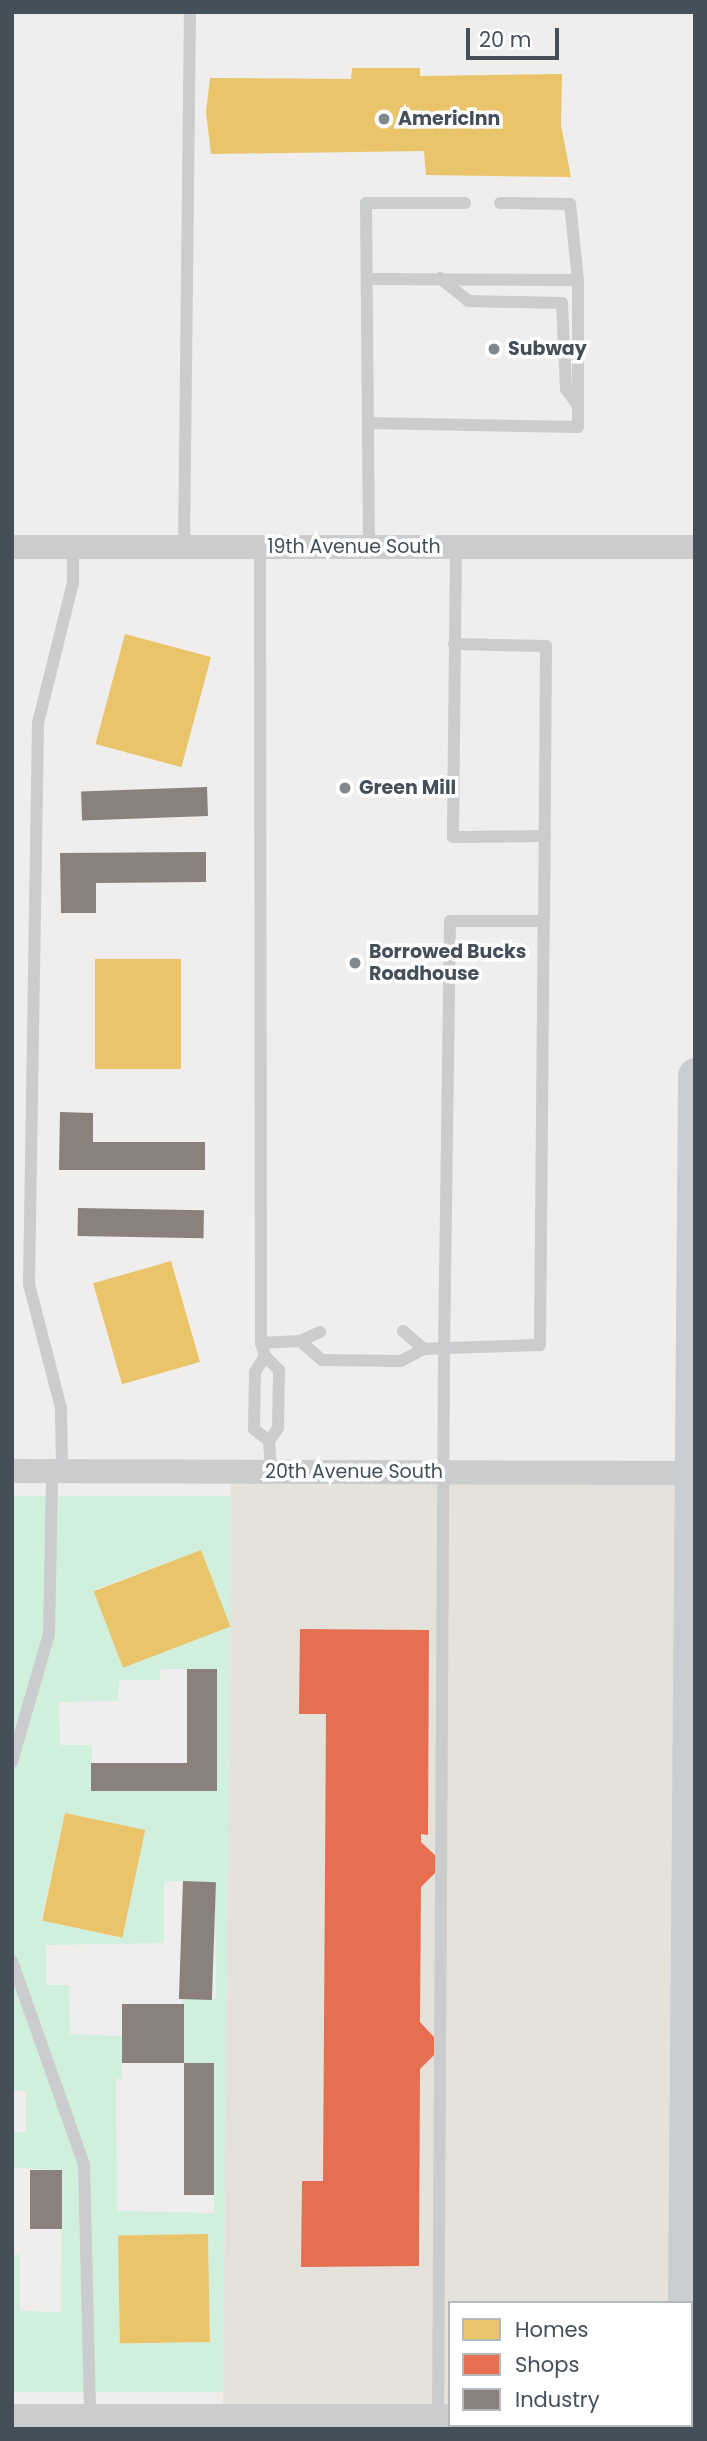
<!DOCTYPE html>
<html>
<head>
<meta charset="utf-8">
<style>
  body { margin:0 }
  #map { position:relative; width:707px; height:2441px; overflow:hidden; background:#efeeed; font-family:Poppins,sans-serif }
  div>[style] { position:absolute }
  .commercial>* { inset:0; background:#e4e2da }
  .green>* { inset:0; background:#d1efdd }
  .homes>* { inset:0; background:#e9c46a; transform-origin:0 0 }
  .shops>* { inset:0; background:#e76f51 }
  .industry>* { inset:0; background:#8a817c; transform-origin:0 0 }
  .service>* { height:12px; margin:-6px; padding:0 6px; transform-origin:6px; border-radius:6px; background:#caccce }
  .minor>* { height:24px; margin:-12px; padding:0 12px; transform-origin:12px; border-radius:12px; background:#caccce }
  .secondary>* { height:35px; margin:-17.5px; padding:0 17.5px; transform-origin:17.5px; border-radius:17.5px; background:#caced1 }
  .dots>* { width:19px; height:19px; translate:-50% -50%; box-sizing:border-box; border:4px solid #fff; border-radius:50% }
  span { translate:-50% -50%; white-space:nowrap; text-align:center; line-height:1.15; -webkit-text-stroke:7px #fff; paint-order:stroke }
  .poi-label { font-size:19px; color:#454f5a; font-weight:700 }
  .left { translate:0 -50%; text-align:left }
  .street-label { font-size:19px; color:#454f5a }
  .frame { position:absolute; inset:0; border:14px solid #454f5a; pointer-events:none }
  .legend { position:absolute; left:448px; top:2301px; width:245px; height:126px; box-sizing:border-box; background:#fff; border:2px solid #b5b9bd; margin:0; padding:9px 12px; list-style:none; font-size:21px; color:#454f5a }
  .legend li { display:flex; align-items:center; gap:14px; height:35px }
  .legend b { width:35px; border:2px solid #b5b9bd }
  .scale { position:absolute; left:466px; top:28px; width:93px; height:32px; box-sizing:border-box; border:4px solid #454f5a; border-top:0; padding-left:9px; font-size:21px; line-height:24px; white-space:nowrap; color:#454f5a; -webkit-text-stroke:5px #fff; paint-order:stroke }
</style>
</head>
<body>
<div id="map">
  <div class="commercial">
    <div style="clip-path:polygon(231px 1471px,692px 1473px,685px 2303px,450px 2303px,450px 2416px,223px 2416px)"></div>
  </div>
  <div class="green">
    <div style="clip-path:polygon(evenodd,12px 1496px,231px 1496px,223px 2392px,12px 2392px,12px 2255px,20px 2255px,20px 2311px,61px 2312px,62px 2171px,12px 2167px,12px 2132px,26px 2132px,26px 2091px,12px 2090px,12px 1777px,16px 1744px,12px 1743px,12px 1496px,201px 1550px,229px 1627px,94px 1590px,201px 1550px,12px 1496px,161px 1669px,216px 1669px,216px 1791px,91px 1791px,92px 1745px,60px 1745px,59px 1702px,118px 1701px,119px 1680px,160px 1680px,161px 1669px,12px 1496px,65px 1813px,145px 1831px,121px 1938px,41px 1920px,65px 1813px,12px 1496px,164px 1881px,215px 1882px,216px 1999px,183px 1999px,184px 2063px,214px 2064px,214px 2213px,117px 2211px,116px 2079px,122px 2079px,122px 2036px,70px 2034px,69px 1985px,46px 1985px,46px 1945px,164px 1943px,164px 1881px,12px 1496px,208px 2234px,210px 2342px,121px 2344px,118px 2236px,208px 2234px)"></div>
  </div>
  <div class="homes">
    <div style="clip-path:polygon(352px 68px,420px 68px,420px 76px,562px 74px,561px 125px,571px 177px,426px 175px,424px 151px,211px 154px,206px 112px,210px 78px,351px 79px)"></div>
    <div style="left:125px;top:634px;width:89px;height:114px;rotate:15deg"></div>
    <div style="left:95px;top:959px;width:86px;height:110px"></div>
    <div style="left:171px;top:1261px;width:105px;height:81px;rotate:74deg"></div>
    <div style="left:201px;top:1550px;width:82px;height:115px;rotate:69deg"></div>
    <div style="left:65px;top:1813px;width:82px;height:110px;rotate:12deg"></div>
    <div style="left:208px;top:2234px;width:108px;height:90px;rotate:89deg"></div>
  </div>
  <div class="shops">
    <div style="clip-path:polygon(300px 1629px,429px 1630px,428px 1835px,421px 1834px,421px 1842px,436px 1856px,435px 1873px,421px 1887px,420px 2022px,434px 2037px,434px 2055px,420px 2069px,419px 2266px,301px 2267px,302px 2181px,323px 2181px,326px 1714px,299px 1714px)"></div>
  </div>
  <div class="industry">
    <div style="left:207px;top:787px;width:29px;height:126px;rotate:88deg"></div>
    <div style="clip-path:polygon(206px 852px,206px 882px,96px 883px,96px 913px,61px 913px,60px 853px)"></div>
    <div style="clip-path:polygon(60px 1112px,93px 1113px,93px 1142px,205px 1142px,205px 1170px,59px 1170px)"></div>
    <div style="left:78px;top:1208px;width:126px;height:28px;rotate:1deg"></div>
    <div style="clip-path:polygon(187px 1669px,217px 1669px,217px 1791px,91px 1791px,91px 1763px,187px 1763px)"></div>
    <div style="left:183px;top:1881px;width:33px;height:118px;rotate:2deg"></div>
    <div style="left:122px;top:2004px;width:62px;height:59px"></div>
    <div style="left:184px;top:2063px;width:30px;height:132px"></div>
    <div style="left:30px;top:2170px;width:32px;height:59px"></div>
  </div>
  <div class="service">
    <div style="left:500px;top:203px;width:70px;rotate:0.8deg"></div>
    <div style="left:570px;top:204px;width:76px;rotate:84deg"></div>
    <div style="left:440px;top:278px;width:36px;rotate:39deg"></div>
    <div style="left:468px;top:301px;width:94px;rotate:1.2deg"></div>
    <div style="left:562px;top:303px;width:86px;rotate:87.3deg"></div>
    <div style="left:566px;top:389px;width:19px;rotate:54deg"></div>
    <div style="left:367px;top:279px;width:211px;rotate:0.3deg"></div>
    <div style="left:578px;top:280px;width:147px;rotate:90deg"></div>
    <div style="left:578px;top:427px;width:210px;rotate:-178.9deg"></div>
    <div style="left:184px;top:547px;width:535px;rotate:-89.36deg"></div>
    <div style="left:260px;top:547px;width:796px;rotate:89.93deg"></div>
    <div style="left:261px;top:1343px;width:14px;rotate:73deg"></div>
    <div style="left:265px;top:1356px;width:20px;rotate:45deg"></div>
    <div style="left:279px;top:1370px;width:58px;rotate:91deg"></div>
    <div style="left:278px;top:1428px;width:16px;rotate:125deg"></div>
    <div style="left:269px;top:1441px;width:31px;rotate:86deg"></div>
    <div style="left:369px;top:547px;width:344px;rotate:-90.5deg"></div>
    <div style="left:366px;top:203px;width:99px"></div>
    <div style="left:456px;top:547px;width:290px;rotate:90.6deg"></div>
    <div style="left:453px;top:837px;width:92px;rotate:-0.6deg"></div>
    <div style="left:454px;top:644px;width:92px;rotate:1.2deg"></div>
    <div style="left:546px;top:646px;width:275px;rotate:90.4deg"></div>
    <div style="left:403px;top:1331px;width:28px;rotate:41deg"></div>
    <div style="left:300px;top:1341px;width:22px;rotate:-24deg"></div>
    <div style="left:261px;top:1343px;width:39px;rotate:-3deg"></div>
    <div style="left:300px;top:1341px;width:29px;rotate:41deg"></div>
    <div style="left:322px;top:1360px;width:79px;rotate:0.7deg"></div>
    <div style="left:401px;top:1361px;width:26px;rotate:-28deg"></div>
    <div style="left:424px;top:1349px;width:20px;rotate:-3deg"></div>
    <div style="left:444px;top:1348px;width:96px;rotate:-1.8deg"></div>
    <div style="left:540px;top:1345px;width:424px;rotate:-89.5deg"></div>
    <div style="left:544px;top:921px;width:94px;rotate:180deg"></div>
    <div style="left:450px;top:921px;width:427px;rotate:90.8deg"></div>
    <div style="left:444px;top:1348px;width:1081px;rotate:90.32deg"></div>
    <div style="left:265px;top:1356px;width:19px;rotate:122deg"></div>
    <div style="left:255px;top:1372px;width:57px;rotate:91deg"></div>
    <div style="left:254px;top:1429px;width:19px;rotate:39deg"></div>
    <div style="left:62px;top:1471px;width:63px;rotate:-90.9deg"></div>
    <div style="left:61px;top:1408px;width:128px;rotate:-104.5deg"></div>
    <div style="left:29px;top:1284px;width:561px;rotate:-89.08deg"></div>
    <div style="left:38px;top:723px;width:144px;rotate:-76deg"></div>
    <div style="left:73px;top:583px;width:36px;rotate:-90deg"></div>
    <div style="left:12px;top:1762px;width:133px;rotate:-73.9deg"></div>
    <div style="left:49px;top:1634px;width:163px;rotate:-88.9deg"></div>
    <div style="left:12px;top:1961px;width:215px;rotate:70.5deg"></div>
    <div style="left:84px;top:2164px;width:252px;rotate:88.6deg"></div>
  </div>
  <div class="minor">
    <div style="left:12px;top:547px;width:683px"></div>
    <div style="left:12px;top:1471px;width:683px;rotate:0.17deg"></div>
    <div style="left:12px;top:2416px;width:438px"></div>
  </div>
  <div class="secondary">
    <div style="left:685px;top:2303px;width:1228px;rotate:-89.53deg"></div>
    <div style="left:684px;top:2429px;width:4px;rotate:-90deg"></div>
  </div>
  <div class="dots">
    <div style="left:384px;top:119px;background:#80878d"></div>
    <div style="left:494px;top:349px;background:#80878d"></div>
    <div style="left:345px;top:788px;background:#80878d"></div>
    <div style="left:355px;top:963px;background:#80878d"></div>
  </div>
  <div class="poi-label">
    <span class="left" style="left:398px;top:119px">AmericInn</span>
    <span class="left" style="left:508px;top:349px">Subway</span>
    <span class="left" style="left:359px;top:788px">Green Mill</span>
    <span class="left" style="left:369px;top:963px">Borrowed Bucks<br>Roadhouse</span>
  </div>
  <div class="street-label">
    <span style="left:354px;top:547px">19th Avenue South</span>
    <span style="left:354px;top:1472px">20th Avenue South</span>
  </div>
  <div class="frame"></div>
  <ul class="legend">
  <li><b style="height:19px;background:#e9c46a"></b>Homes</li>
  <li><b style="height:19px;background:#e76f51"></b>Shops</li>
  <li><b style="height:19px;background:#8a817c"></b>Industry</li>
  </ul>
  <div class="scale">20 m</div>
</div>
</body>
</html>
